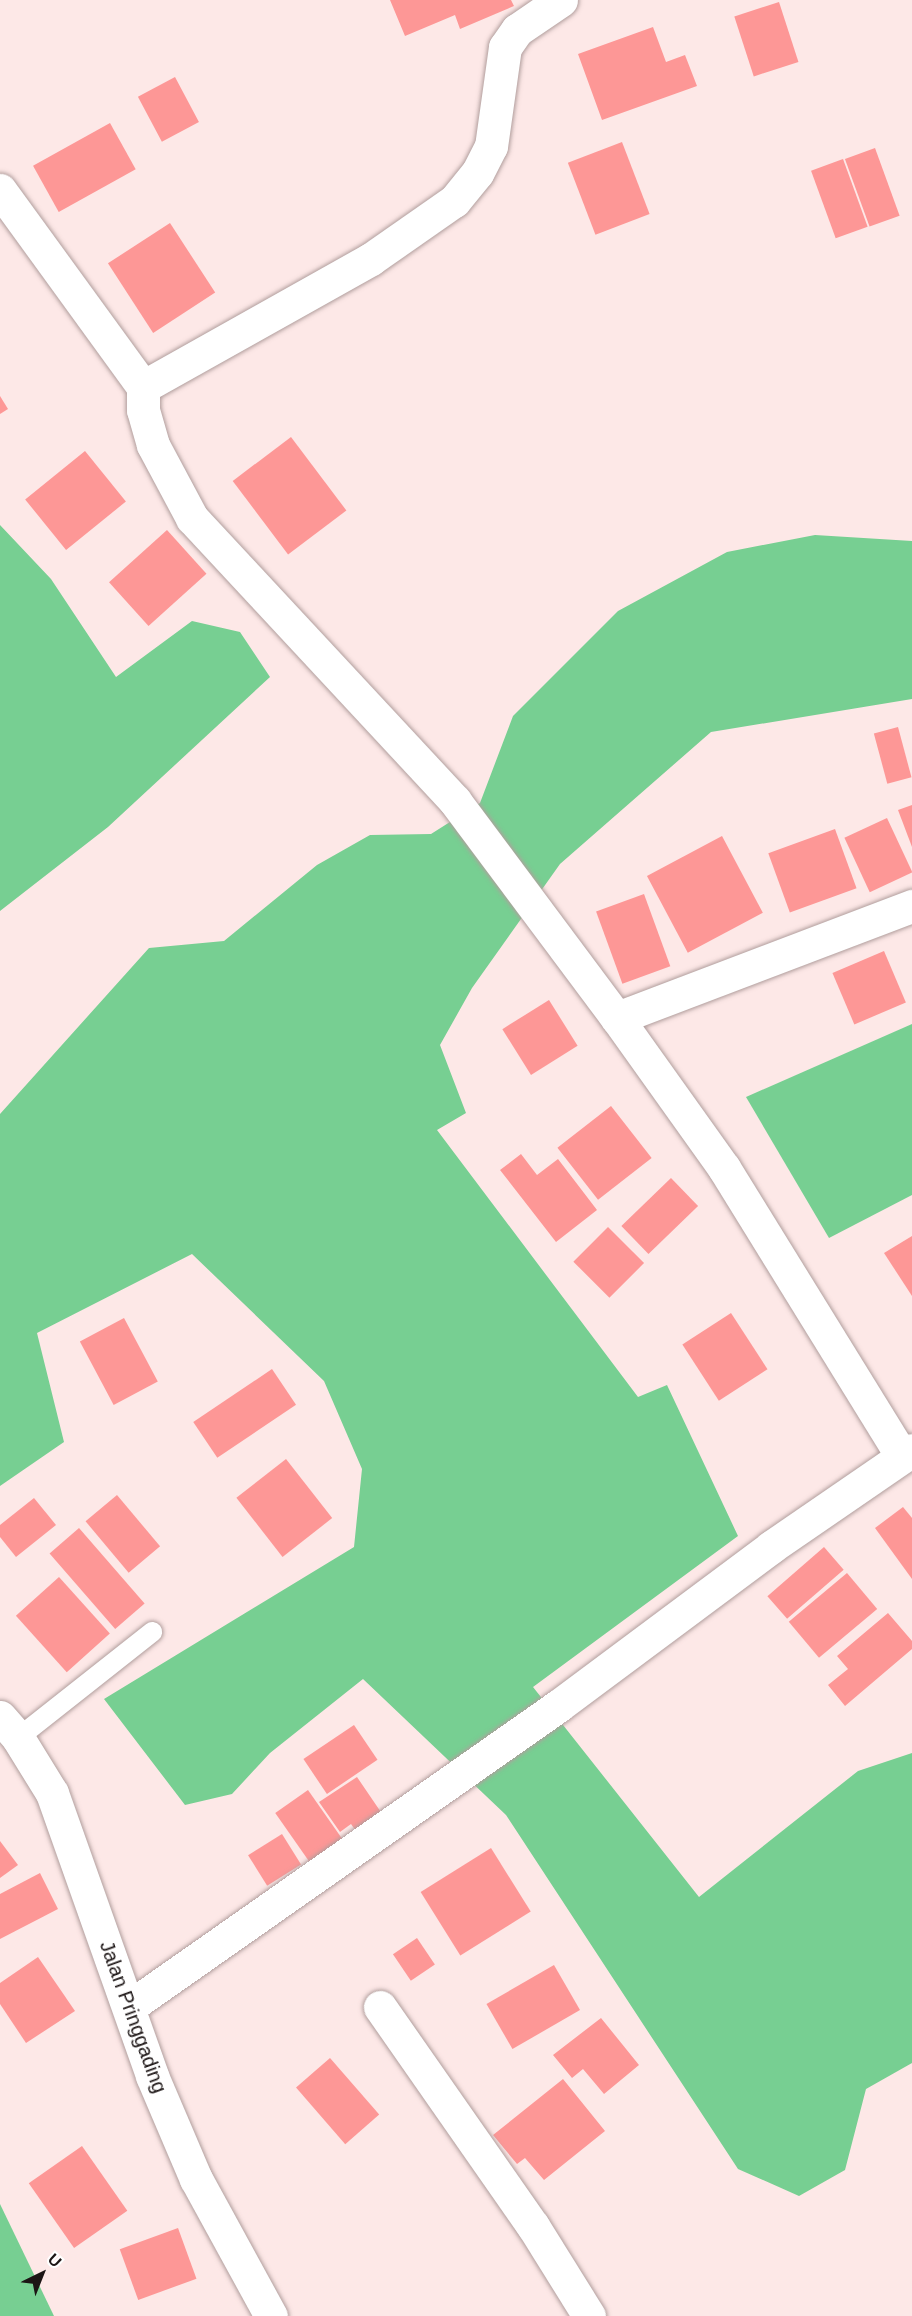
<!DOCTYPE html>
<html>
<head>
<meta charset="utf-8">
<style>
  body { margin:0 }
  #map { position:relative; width:912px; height:2316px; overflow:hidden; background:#fde8e7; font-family:Arial,sans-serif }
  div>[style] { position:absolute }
  .forest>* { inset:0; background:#77cf92 }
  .building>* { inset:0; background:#fd9796; transform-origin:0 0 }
  .roads { filter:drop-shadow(0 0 2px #b19e9d) drop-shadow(0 0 2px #b19e9d) }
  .lane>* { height:20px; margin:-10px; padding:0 10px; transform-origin:10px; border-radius:10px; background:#fff }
  .street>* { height:33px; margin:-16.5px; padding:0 16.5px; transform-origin:16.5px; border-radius:16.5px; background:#fff }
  span { translate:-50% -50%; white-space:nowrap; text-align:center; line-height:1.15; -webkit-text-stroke:4.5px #fff; paint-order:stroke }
  .street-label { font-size:20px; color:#1c1515 }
  .north { position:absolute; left:12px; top:2244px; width:60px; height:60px; -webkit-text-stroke:4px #fff; paint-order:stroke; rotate:43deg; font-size:16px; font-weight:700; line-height:24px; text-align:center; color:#1c1515 }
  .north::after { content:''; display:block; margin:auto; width:21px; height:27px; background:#1c1515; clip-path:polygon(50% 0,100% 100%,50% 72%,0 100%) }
</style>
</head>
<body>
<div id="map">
  <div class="forest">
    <div style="clip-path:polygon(0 525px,51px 579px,116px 677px,192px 621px,240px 632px,270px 677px,108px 827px,0 911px)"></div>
    <div style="clip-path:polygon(815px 535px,912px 541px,912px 699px,711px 732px,560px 864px,472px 988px,440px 1045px,466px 1113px,437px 1130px,638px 1397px,667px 1385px,738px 1536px,533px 1687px,699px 1897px,858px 1771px,912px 1753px,912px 2063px,866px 2089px,845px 2170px,799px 2196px,738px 2169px,506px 1815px,363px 1679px,270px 1753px,232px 1794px,185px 1805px,104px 1699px,354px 1547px,362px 1469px,324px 1381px,192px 1254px,37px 1333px,64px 1442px,0 1486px,0 1114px,149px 948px,224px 941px,317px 865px,370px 835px,431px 834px,480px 803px,513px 716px,618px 611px,727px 552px)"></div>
    <div style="clip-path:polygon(912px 1024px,912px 1195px,829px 1238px,746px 1097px)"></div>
    <div style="clip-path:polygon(0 2204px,54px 2316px,0 2316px)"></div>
  </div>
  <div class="building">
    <div style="clip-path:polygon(390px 0,511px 0,514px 6px,460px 29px,455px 15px,405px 36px)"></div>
    <div style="left:779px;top:2px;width:63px;height:47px;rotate:72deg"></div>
    <div style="clip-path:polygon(653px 27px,666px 62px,685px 55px,697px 86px,602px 120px,578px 54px)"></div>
    <div style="left:175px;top:77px;width:51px;height:42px;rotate:62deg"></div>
    <div style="left:110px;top:123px;width:53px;height:88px;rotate:61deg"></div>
    <div style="left:622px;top:142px;width:77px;height:58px;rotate:69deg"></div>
    <div style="left:875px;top:148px;width:72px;height:32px;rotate:70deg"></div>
    <div style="left:843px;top:159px;width:72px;height:34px;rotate:70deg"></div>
    <div style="left:170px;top:223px;width:83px;height:74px;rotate:57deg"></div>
    <div style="clip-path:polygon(0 396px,8px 409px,0 414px)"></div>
    <div style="left:291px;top:437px;width:92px;height:73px;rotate:53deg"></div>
    <div style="left:85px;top:451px;width:65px;height:77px;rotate:51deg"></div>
    <div style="left:167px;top:530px;width:59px;height:78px;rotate:48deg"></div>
    <div style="left:898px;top:727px;width:52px;height:25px;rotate:75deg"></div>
    <div style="clip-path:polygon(912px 805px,912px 847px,898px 810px)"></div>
    <div style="left:887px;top:818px;width:60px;height:47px;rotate:65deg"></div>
    <div style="left:835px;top:829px;width:63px;height:71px;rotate:70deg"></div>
    <div style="left:722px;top:836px;width:87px;height:85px;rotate:62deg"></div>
    <div style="left:644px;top:894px;width:77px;height:51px;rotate:70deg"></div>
    <div style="left:884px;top:951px;width:56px;height:56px;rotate:67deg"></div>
    <div style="left:549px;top:1000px;width:54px;height:55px;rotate:58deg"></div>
    <div style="left:611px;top:1106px;width:66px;height:68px;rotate:52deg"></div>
    <div style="clip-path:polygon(521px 1154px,537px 1175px,558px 1159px,597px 1210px,556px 1242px,500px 1170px)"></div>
    <div style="left:671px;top:1178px;width:39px;height:69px;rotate:46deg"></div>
    <div style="left:608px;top:1227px;width:51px;height:49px;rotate:45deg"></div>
    <div style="clip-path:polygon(912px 1236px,912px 1296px,884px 1253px)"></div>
    <div style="left:731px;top:1313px;width:67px;height:58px;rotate:57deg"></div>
    <div style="left:124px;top:1318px;width:72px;height:50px;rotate:62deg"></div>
    <div style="left:272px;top:1369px;width:43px;height:95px;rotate:56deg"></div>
    <div style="left:286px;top:1459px;width:75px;height:63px;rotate:52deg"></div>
    <div style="left:117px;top:1495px;width:67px;height:41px;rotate:50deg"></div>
    <div style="clip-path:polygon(34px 1498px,56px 1525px,16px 1557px,0 1537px,0 1525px)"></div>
    <div style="clip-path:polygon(903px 1507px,912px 1518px,912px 1579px,875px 1528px)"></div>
    <div style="left:79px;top:1528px;width:100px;height:39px;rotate:49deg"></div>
    <div style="left:824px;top:1547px;width:30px;height:75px;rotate:49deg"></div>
    <div style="left:847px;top:1573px;width:47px;height:76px;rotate:50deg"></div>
    <div style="left:59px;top:1577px;width:76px;height:58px;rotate:48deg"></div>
    <div style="clip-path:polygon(888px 1613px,912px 1641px,912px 1649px,845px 1706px,828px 1685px,848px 1669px,837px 1656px)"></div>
    <div style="left:354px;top:1725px;width:42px;height:61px;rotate:56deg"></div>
    <div style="clip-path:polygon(357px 1777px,387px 1821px,361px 1838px,351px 1824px,340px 1832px,319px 1802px)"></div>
    <div style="left:308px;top:1790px;width:68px;height:40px;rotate:55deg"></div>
    <div style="left:282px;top:1834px;width:36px;height:40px;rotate:58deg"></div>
    <div style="clip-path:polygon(0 1841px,18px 1865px,0 1878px)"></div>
    <div style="left:491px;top:1848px;width:75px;height:83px;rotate:58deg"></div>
    <div style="clip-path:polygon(40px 1873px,58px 1909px,0 1939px,0 1894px)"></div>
    <div style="left:417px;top:1938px;width:32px;height:29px;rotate:56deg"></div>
    <div style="clip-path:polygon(38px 1957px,75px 2011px,26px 2043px,0 2004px,0 1983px)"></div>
    <div style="left:554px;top:1965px;width:52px;height:78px;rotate:60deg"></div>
    <div style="clip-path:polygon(601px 2018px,639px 2065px,604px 2094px,583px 2069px,572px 2078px,553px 2055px)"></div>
    <div style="left:330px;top:2058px;width:75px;height:45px;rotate:49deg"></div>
    <div style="clip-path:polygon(563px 2079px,605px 2131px,544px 2180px,525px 2158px,517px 2164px,493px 2135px)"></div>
    <div style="left:82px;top:2146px;width:79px;height:65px;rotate:55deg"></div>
    <div style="left:178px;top:2228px;width:54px;height:62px;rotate:70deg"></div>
  </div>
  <div class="roads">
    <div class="lane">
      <div style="left:18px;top:1738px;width:171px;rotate:-38.3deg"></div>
    </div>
    <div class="street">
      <div style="left:561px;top:0;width:53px;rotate:145.7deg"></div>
      <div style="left:517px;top:30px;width:21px;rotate:125deg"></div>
      <div style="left:505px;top:47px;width:100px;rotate:98deg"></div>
      <div style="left:491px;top:146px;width:30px;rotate:117deg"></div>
      <div style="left:477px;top:173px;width:36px;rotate:129deg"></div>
      <div style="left:454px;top:201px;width:101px;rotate:145.1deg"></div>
      <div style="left:371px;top:259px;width:261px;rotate:150.7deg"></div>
      <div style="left:143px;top:387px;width:23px;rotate:90deg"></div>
      <div style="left:143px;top:410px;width:36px;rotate:74deg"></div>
      <div style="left:153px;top:445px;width:83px;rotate:61.9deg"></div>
      <div style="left:192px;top:518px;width:386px;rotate:47.1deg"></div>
      <div style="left:455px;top:801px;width:271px;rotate:53.3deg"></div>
      <div style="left:617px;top:1018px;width:184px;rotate:54.5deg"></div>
      <div style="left:724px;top:1168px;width:337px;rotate:58.3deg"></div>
      <div style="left:0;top:190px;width:243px;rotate:54deg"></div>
      <div style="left:617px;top:1018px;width:316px;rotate:-20.8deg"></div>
      <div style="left:0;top:1717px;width:28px;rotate:49deg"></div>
      <div style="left:18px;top:1738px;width:65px;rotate:58.3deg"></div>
      <div style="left:52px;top:1793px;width:300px;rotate:70.5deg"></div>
      <div style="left:152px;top:2076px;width:112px;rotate:66.9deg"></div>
      <div style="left:196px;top:2179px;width:156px;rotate:61.3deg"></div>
      <div style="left:129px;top:2007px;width:524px;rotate:-35.05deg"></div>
      <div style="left:558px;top:1706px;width:266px;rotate:-36.7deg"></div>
      <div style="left:771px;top:1547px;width:171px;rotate:-34.5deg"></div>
      <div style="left:380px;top:2007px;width:267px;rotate:55.1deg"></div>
      <div style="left:533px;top:2226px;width:106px;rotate:58.1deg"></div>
    </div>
  </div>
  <div class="street-label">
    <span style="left:133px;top:2017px;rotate:70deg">Jalan Pringgading</span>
  </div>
  <div class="north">U</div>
</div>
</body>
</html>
